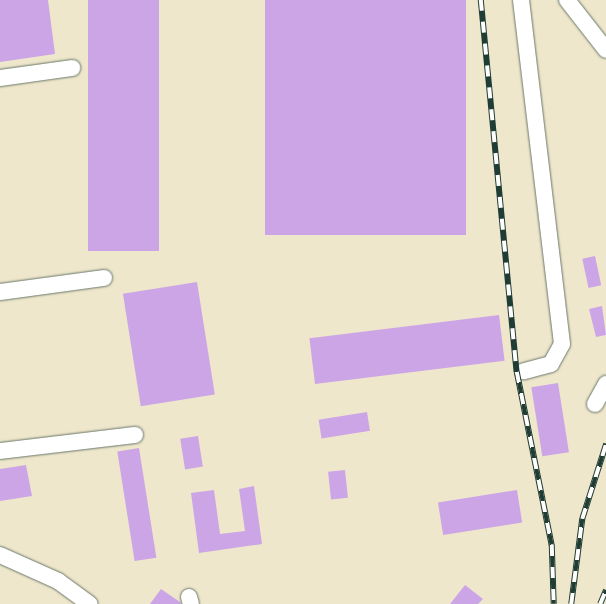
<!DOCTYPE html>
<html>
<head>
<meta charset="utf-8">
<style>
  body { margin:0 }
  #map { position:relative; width:606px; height:604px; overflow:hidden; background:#efe7cc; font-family:"Playpen Sans",sans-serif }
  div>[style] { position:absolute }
  .building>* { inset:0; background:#cca5e6; transform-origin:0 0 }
  .roads { filter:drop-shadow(0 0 1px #687869) drop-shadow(0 0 1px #687869) }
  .minor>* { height:16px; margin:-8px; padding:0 8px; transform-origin:8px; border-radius:8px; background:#fff }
  .rail>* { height:5.5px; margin-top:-2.75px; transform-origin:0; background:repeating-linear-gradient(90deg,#fff 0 11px,#1f3d34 0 22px); box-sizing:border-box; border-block:1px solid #1f3d34 }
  span { translate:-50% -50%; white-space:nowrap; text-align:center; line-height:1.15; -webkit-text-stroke:5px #fff; paint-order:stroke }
</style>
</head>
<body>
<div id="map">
  <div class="building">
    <div style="clip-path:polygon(0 0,48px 0,55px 54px,0 62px)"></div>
    <div style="left:88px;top:0;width:71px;height:251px"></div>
    <div style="left:265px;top:0;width:201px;height:235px"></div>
    <div style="left:595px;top:256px;width:30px;height:13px;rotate:78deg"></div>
    <div style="left:197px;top:282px;width:114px;height:75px;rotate:81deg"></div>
    <div style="clip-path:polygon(602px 306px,606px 335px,596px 337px,589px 309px)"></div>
    <div style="left:499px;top:315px;width:46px;height:191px;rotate:83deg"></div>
    <div style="left:558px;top:383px;width:70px;height:27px;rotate:81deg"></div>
    <div style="left:367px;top:412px;width:19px;height:49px;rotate:81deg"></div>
    <div style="left:198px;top:436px;width:31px;height:18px;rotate:81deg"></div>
    <div style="left:139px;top:448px;width:111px;height:22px;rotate:81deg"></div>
    <div style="clip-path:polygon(26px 465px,32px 496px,0 501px,0 469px)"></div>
    <div style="left:345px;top:470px;width:28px;height:17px;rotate:84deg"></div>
    <div style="clip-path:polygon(254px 486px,262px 544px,199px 553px,191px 493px,214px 490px,220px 534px,245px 531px,239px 489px)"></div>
    <div style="left:517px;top:490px;width:33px;height:80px;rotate:81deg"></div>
    <div style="clip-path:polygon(465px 585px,483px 599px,478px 604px,450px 604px)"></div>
    <div style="clip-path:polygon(161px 589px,180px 602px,181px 604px,150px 604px)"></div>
  </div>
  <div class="roads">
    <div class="minor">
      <div style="left:521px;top:0;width:346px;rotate:83.2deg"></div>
      <div style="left:562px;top:344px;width:23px;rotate:119deg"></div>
      <div style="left:551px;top:364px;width:28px;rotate:165deg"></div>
      <div style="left:567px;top:0;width:63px;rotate:52deg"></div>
      <div style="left:0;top:78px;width:73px;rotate:-7.9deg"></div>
      <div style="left:0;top:292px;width:105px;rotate:-7.7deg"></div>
      <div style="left:595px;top:404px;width:23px;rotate:-61deg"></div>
      <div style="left:0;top:451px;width:136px;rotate:-6.8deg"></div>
      <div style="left:0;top:555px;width:64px;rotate:24.1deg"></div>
      <div style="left:58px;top:581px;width:39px;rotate:36deg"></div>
      <div style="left:189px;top:597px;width:7px;rotate:74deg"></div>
    </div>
  </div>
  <div class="rail">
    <div style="left:481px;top:0;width:374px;rotate:84.5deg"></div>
    <div style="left:517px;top:372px;width:177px;rotate:78.6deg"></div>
    <div style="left:552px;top:545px;width:59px;rotate:88.1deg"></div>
    <div style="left:571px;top:604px;width:86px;rotate:-82.6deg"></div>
    <div style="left:582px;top:519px;width:79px;rotate:-72.3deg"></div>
    <div style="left:600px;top:604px;width:15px;rotate:-67deg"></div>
  </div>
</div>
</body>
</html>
